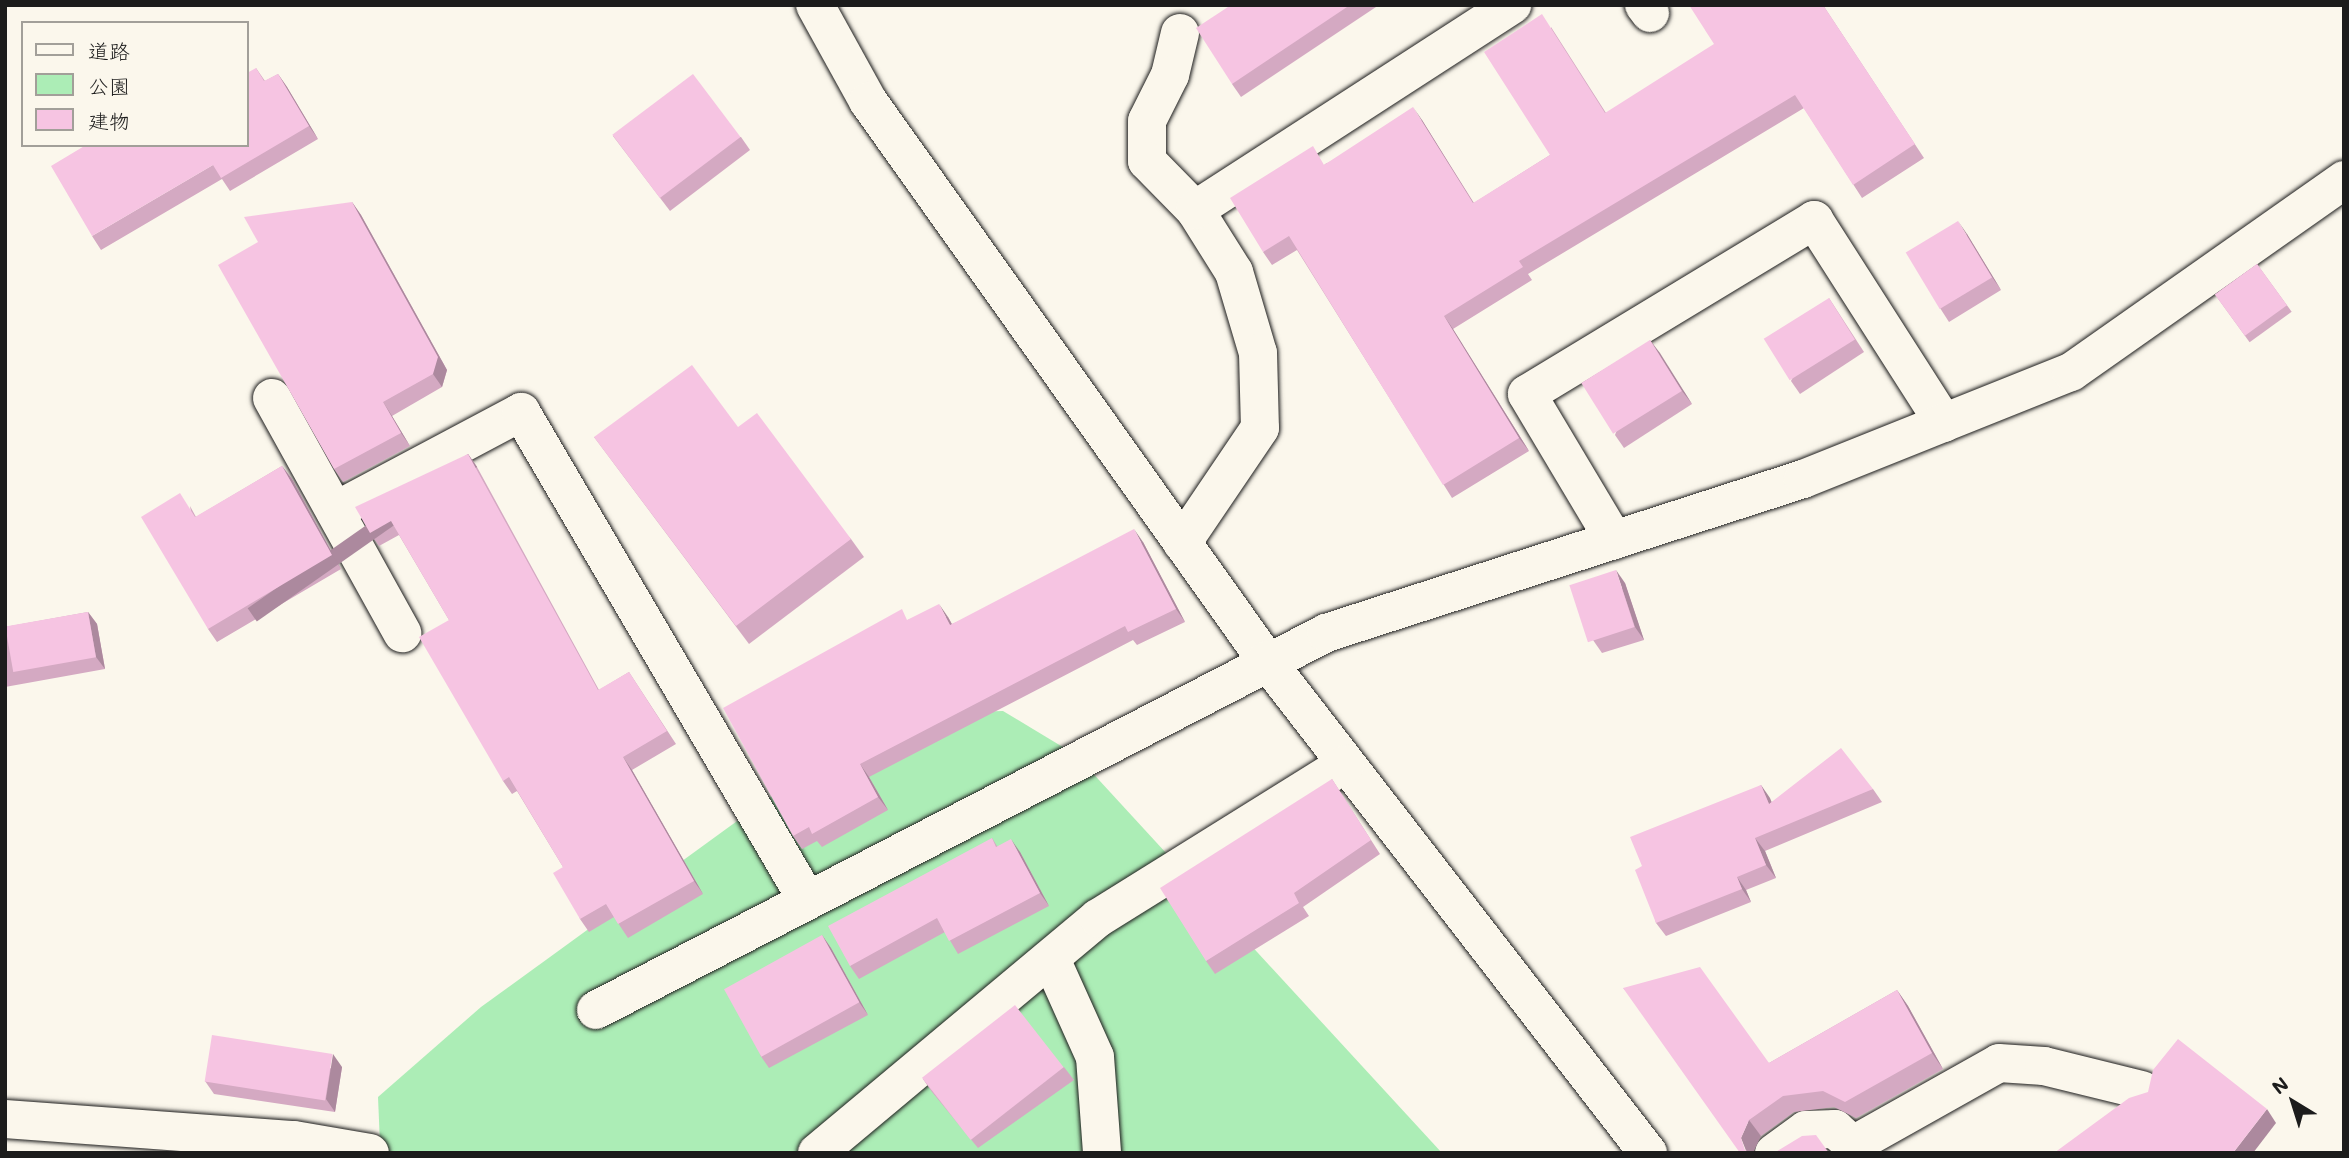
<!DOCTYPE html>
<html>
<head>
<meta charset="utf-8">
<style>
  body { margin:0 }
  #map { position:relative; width:2349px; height:1158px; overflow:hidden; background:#fbf7ec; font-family:Mali,"Klee One",sans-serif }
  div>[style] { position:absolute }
  .green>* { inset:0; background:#acedb6 }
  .roads { filter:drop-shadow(0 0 2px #1c1c1c) drop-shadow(0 0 2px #1c1c1c) }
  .street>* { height:38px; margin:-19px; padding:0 19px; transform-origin:19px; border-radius:19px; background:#fbf7ec }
  .wall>* { inset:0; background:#d4a9c2; transform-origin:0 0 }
  .shaded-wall>* { inset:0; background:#ac899e; transform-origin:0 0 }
  .building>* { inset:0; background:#f6c4e2; transform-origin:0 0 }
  span { translate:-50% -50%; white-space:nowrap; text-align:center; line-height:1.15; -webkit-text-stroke:6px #fbf7ec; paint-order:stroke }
  .frame { position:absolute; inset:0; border:7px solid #1c1c1c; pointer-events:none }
  .legend { position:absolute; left:21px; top:21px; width:228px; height:126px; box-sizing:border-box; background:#fbf7ec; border:2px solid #a29f99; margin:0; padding:9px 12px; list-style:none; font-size:21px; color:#1c1c1c }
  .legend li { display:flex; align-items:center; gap:14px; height:35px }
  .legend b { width:35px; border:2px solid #a29f99 }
  .north { position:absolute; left:2258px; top:1067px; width:70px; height:70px; -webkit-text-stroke:5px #fbf7ec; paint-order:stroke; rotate:322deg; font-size:19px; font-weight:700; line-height:28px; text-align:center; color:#1c1c1c }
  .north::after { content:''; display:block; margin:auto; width:24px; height:32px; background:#1c1c1c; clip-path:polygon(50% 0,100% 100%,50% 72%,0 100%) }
</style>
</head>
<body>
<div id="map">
  <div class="green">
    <div style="clip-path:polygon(1003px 711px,1076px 755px,1442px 1153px,387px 1153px,380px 1144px,378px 1097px,481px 1007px,842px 745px,926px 713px)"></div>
  </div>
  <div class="roads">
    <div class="street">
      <div style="left:815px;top:5px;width:110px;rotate:61.1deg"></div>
      <div style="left:868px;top:101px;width:686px;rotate:54.55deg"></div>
      <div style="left:1266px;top:660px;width:624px;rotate:52.23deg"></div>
      <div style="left:1644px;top:5px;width:10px;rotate:53deg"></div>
      <div style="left:1180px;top:33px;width:43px;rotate:103.4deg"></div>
      <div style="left:1170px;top:75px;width:51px;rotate:116.6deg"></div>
      <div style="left:1147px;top:121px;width:40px;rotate:90deg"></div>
      <div style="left:1147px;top:161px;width:69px;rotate:45.6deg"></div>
      <div style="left:1195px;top:210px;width:73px;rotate:57.8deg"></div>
      <div style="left:1234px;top:272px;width:84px;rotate:73.5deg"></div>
      <div style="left:1258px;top:353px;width:75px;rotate:88.5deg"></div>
      <div style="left:1260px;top:428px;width:139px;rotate:124.1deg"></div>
      <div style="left:1195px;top:210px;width:378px;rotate:-32.9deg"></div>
      <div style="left:272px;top:398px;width:269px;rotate:61deg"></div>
      <div style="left:335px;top:511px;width:211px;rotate:-28deg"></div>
      <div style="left:521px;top:412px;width:566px;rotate:59.63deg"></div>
      <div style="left:1614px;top:540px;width:170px;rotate:-120.8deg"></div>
      <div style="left:1527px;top:394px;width:336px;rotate:-31.2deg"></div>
      <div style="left:1814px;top:220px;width:241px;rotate:57.4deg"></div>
      <div style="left:1051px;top:959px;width:107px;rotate:65.8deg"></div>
      <div style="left:1095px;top:1057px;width:96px;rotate:85.8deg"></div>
      <div style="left:596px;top:1010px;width:822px;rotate:-27.31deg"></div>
      <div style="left:1326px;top:633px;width:501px;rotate:-17.89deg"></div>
      <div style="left:1803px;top:479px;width:289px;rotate:-21.8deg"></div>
      <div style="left:2071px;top:372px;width:334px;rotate:-35.1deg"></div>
      <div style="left:5px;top:1119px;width:290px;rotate:4.2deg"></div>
      <div style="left:294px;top:1140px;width:77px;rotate:9.7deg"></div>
      <div style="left:817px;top:1153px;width:366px;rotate:-39.9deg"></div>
      <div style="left:1098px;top:918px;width:291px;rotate:-31.9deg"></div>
      <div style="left:1774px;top:1153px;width:39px;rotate:-36deg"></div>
      <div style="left:1806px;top:1130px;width:29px;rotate:-2deg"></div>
      <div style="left:1835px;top:1129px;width:24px;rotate:42deg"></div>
      <div style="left:1853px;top:1145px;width:167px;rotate:-29.3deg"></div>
      <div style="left:1999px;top:1063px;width:45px;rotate:3.8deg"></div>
      <div style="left:2044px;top:1066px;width:101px;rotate:13.8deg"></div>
    </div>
  </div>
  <div class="wall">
    <div style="clip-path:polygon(1231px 5px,1379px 5px,1241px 97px,1232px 84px)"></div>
    <div style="clip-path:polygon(1823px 5px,1924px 158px,1862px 198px,1804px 108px,1528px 274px,1532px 280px,1453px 329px,1529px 451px,1452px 498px,1297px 250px,1272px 265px,1263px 252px,1325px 164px,1422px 120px,1474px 203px,1550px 155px,1551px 27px,1606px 113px)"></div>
    <div style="clip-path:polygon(256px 68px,265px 81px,278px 74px,287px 87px,318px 139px,230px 191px,222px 179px,101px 250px,92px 236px,247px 145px)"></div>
    <div style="clip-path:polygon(613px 136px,741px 137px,750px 150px,670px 211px)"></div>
    <div style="clip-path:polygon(352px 202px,361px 215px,447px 370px,442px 387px,392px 416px,410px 446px,343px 482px,334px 469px)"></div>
    <div style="clip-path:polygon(1967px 234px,2001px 290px,1949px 322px,1940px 308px)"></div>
    <div style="left:2257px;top:264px;width:59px;height:52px;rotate:54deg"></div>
    <div style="clip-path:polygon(1829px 298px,1864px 352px,1800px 394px,1791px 381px)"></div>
    <div style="clip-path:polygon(1650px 340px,1692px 404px,1624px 448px,1615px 435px)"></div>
    <div style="clip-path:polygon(738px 427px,851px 539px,864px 557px,749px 644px,594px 437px)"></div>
    <div style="clip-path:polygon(468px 454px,477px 467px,599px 690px,629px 672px,676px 744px,632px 770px,703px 894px,628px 938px,614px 917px,589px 932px,580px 919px,563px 867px,517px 791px,512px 794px,503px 781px,449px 620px,399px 535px,379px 546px,370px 533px)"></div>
    <div style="clip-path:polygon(282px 466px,292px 479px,341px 569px,217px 642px,208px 629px,190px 506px,196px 517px)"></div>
    <div style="clip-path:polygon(1143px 542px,1185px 622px,1137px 645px,1133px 640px,869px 777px,888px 810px,822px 847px,817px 841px,802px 849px,793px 836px,909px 619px,948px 617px,952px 624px)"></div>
    <div style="clip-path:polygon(1625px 583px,1644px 640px,1602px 653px,1593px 640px)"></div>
    <div style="clip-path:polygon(88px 612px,97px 624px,105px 669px,5px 687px,5px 627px)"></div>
    <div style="clip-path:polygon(1332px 779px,1380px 854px,1303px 907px,1309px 916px,1215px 974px,1206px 961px)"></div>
    <div style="clip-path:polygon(1761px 785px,1771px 802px,1873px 789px,1882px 802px,1765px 851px,1776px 878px,1746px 890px,1751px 902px,1666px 936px,1656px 923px,1642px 866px)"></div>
    <div style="clip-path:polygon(992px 838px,997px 846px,1020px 852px,1049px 906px,958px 954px,945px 932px,859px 979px,850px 966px)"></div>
    <div style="clip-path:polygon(822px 935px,831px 948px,868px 1015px,769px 1068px,760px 1055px)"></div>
    <div style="clip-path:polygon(1623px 988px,1769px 1063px,1897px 990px,1908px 1006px,1943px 1069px,1856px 1118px,1834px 1107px,1794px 1112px,1761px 1136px)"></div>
    <div style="clip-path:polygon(342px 1067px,335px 1112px,214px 1094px,205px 1081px)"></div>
    <div style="clip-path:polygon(1064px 1067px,1074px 1080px,978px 1148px,932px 1092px,923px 1079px)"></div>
  </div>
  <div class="shaded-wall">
    <div style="clip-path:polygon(278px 74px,287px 87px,318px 139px,309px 126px)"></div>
    <div style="clip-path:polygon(1413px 107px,1422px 120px,1482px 217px,1473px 203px)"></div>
    <div style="clip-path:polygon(352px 202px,361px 215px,447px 370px,442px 387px,433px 374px)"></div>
    <div style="clip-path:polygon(1958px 221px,1967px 234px,2001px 290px,1992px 277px)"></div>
    <div style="clip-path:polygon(1444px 316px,1453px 329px,1529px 451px,1519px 438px)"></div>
    <div style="clip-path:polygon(1650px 340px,1660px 353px,1692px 404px,1682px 391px)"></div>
    <div style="clip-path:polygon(383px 402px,392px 416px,410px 446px,401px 433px)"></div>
    <div style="left:468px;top:454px;width:16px;height:269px;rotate:55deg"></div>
    <div style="clip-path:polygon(282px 466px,292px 479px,341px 569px,332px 555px)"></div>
    <div style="clip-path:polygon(1134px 529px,1143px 542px,1185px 622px,1176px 609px)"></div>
    <div style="clip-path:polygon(1616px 570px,1625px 583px,1644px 640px,1635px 627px)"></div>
    <div style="clip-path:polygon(939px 604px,948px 617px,959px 638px,950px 625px)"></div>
    <div style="clip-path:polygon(88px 612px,97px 624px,105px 669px,96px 657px)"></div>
    <div style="clip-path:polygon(623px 757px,632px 770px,703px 894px,694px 881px)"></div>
    <div style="clip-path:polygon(860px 764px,869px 777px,888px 810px,878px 797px)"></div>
    <div style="clip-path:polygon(1761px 785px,1770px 798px,1778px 818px,1769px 804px)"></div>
    <div style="clip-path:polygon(1755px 838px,1765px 851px,1776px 878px,1766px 865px)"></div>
    <div style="clip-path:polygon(1011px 839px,1020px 852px,1049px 906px,1040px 893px)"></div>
    <div style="clip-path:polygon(1737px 877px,1746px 890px,1751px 902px,1742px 889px)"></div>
    <div style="clip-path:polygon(822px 935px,831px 948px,868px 1015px,859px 1002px)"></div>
    <div style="clip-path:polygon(1897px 990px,1908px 1006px,1943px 1069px,1932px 1053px)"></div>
    <div style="clip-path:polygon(333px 1054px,342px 1067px,335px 1112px,326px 1099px)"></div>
    <div style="clip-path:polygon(2267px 1109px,2276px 1123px,2253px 1153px,2233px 1153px)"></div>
    <div style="clip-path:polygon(1749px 1120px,1761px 1136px,1753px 1153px,1747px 1153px,1741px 1138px)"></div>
  </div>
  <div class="building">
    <div style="clip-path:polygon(1231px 5px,1350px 5px,1232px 84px,1196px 28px)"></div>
    <div style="clip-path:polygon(1689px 5px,1823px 5px,1915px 144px,1853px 185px,1795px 95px,1519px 261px,1523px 267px,1444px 316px,1519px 438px,1443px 485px,1289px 236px,1263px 252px,1230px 198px,1313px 146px,1324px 165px,1413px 107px,1473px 203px,1550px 155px,1484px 52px,1542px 14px,1605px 113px,1714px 44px)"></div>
    <div style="clip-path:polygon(256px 68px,264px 81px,278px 74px,309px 126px,221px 178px,213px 165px,92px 236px,51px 166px,86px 145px,247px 145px,247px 73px)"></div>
    <div style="left:693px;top:74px;width:79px;height:101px;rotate:53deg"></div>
    <div style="clip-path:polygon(352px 202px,438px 357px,433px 374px,383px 402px,401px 433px,334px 469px,218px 265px,258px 242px,244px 217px)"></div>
    <div style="left:1958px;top:221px;width:66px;height:61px;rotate:59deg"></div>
    <div style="left:2257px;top:264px;width:51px;height:52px;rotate:54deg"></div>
    <div style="left:1829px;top:298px;width:49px;height:77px;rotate:58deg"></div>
    <div style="left:1650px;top:340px;width:60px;height:81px;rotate:58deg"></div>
    <div style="clip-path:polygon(692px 365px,738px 427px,757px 413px,851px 539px,736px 626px,594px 437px)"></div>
    <div style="clip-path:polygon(468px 454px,598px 690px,629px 672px,667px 731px,623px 757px,694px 881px,618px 924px,606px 904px,580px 919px,553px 873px,563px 867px,509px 777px,503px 781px,419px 637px,449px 620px,391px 521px,370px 533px,355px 507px)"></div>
    <div style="clip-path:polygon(282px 466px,332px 555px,208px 629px,141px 517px,180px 493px,195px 517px)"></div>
    <div style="clip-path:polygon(1134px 529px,1176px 609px,1128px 632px,1125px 626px,860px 764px,878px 797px,812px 834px,809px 827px,793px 836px,723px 708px,902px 609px,907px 620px,939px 604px,950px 625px)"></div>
    <div style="left:1616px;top:570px;width:60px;height:49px;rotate:72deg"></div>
    <div style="left:88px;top:612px;width:46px;height:84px;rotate:80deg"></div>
    <div style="clip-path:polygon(1841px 748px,1873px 789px,1755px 838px,1766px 865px,1737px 877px,1742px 889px,1656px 923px,1635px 870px,1642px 866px,1630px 837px,1761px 785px,1769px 804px)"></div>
    <div style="clip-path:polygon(1332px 779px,1371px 840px,1294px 893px,1299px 903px,1206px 961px,1160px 888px)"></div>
    <div style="clip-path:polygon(992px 838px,996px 847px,1011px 839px,1040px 893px,949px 941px,937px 918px,850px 966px,828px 926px)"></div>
    <div style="left:822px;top:935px;width:77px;height:112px;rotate:61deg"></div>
    <div style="clip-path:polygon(1700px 967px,1769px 1063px,1897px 990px,1932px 1053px,1845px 1102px,1823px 1091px,1783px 1096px,1749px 1120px,1741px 1138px,1745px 1150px,1751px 1153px,1740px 1153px,1623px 988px)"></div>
    <div style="left:1015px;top:1005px;width:79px;height:118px;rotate:52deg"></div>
    <div style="left:212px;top:1035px;width:122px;height:47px;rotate:9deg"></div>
    <div style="clip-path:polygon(2178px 1039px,2267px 1109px,2233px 1153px,2054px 1153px,2129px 1098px,2148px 1092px,2153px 1070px)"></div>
    <div style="clip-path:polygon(1816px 1135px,1829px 1153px,1774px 1153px,1802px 1136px)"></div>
  </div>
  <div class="frame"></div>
  <ul class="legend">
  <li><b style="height:9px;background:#fbf7ec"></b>道路</li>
  <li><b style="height:19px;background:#acedb6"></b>公園</li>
  <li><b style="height:19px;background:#f6c4e2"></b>建物</li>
  </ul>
  <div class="north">N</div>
</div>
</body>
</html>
